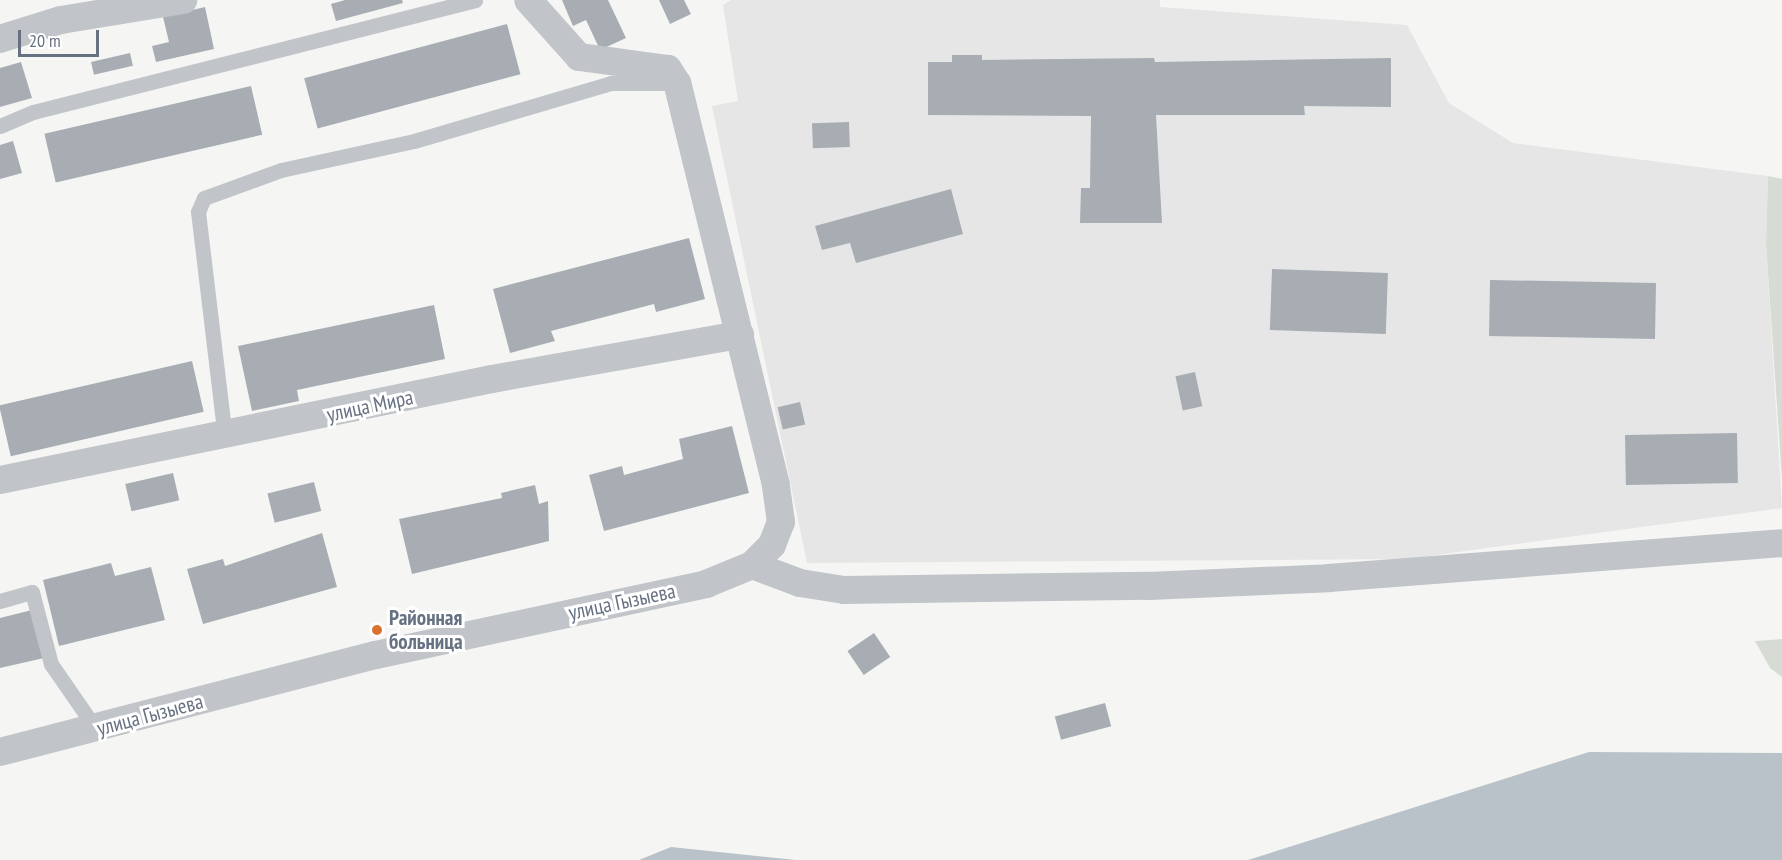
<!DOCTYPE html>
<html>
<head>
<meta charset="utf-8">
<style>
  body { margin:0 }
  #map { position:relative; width:1782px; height:860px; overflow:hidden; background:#f5f6f3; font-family:"PT Sans Narrow",sans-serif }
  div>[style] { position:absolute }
  .built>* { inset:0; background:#e6e6e6 }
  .green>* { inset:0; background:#d6dcd4 }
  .water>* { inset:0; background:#b9c2c8 }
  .building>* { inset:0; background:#a8adb4; transform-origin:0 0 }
  .lane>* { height:15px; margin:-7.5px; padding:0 7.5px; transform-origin:7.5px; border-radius:7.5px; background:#c1c4c8 }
  .street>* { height:28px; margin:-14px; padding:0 14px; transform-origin:14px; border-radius:14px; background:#c1c4c8 }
  .dots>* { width:16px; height:16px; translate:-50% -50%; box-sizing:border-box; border:3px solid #fff; border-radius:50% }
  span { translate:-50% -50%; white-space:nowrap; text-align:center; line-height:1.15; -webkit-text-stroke:6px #fff; paint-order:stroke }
  .street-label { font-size:21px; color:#667182 }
  .poi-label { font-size:21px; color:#667182; font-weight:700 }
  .left { translate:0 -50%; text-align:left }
  .scale { position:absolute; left:18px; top:30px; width:81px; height:27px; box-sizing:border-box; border:3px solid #667182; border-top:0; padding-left:8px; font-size:18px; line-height:21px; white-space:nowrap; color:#667182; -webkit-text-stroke:4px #fff; paint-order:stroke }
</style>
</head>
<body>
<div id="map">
  <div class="built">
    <div style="clip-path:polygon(731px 0,1160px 0,1160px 7px,1407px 25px,1449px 103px,1513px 143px,1768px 176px,1766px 244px,1782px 508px,1407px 559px,807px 563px,712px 106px,738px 101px,723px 5px)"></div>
  </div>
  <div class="green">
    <div style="clip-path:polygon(1768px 176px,1782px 179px,1782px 480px,1766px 244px)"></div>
    <div style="clip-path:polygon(1782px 639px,1782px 677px,1770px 668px,1755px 641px)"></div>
  </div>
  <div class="water">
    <div style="clip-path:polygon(1589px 752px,1782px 753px,1782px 860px,1248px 860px)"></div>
    <div style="clip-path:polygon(671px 847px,796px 860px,639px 860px)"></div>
  </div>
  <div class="building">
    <div style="clip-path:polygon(345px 0,402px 0,403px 3px,336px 21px,331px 4px)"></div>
    <div style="clip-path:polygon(562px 0,608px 0,626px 38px,600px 50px,586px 20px,573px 26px)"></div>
    <div style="clip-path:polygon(659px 0,684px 0,691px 14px,670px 24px)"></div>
    <div style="clip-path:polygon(205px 7px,214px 49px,156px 62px,152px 46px,169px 42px,163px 17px)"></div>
    <div style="left:507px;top:24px;width:52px;height:210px;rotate:75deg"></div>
    <div style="left:130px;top:53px;width:13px;height:40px;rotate:77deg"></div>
    <div style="clip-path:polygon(952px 55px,982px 55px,982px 60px,1154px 58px,1155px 62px,1391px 58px,1391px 107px,1304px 106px,1305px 115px,1156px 115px,1162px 223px,1080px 223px,1081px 188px,1090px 188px,1091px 116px,928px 115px,928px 62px,952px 62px)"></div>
    <div style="clip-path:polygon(21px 62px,32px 98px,0 107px,0 68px)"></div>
    <div style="left:251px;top:86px;width:50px;height:212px;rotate:77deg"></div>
    <div style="left:849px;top:122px;width:25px;height:37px;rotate:88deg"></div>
    <div style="clip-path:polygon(13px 141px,22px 173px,0 179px,0 145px)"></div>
    <div style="clip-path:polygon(951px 189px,963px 234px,856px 263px,850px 243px,822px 250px,815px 226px)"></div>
    <div style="clip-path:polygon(689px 238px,705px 299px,656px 312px,654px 304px,551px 331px,555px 341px,510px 353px,493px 289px)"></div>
    <div style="left:1272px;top:269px;width:116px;height:61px;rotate:2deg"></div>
    <div style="left:1490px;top:280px;width:166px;height:56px;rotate:1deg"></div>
    <div style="clip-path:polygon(434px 305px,445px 359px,297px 390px,299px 401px,252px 411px,238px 346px)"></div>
    <div style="left:192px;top:361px;width:52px;height:198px;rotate:77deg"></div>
    <div style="left:1195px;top:372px;width:35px;height:20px;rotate:78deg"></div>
    <div style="left:800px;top:402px;width:23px;height:23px;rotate:77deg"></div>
    <div style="clip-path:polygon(732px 426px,749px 493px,604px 531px,589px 475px,622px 466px,624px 475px,683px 459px,679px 439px)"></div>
    <div style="left:1737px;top:433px;width:50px;height:112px;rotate:89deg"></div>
    <div style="left:173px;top:473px;width:28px;height:49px;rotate:77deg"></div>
    <div style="left:314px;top:482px;width:30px;height:48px;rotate:76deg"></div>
    <div style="clip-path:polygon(535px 485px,539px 504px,548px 501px,549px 541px,412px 574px,399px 519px,502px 498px,501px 493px)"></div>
    <div style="clip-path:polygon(322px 533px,337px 587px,203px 624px,187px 569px,223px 559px,225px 566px)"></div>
    <div style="clip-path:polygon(111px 563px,115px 576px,151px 567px,165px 620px,59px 646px,43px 580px)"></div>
    <div style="clip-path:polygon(32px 610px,44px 658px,0 668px,0 618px)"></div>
    <div style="left:874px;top:633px;width:29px;height:32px;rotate:56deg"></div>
    <div style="left:1105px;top:703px;width:24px;height:52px;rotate:75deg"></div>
  </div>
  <div class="lane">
    <div style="left:0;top:126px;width:36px;rotate:-23deg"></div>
    <div style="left:33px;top:112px;width:456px;rotate:-14.2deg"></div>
    <div style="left:225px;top:438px;width:228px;rotate:-96.8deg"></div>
    <div style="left:198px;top:212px;width:15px;rotate:-67deg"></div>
    <div style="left:204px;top:198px;width:82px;rotate:-20deg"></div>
    <div style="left:281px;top:170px;width:136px;rotate:-12.3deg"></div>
    <div style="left:414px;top:141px;width:205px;rotate:-16.4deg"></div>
    <div style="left:611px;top:83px;width:66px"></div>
    <div style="left:0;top:601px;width:33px;rotate:-16deg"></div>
    <div style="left:32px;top:592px;width:74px;rotate:75.2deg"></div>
    <div style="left:51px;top:664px;width:79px;rotate:55.3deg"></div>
  </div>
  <div class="street">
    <div style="left:0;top:39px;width:64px;rotate:-17.3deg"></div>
    <div style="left:61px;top:20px;width:124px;rotate:-9.3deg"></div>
    <div style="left:0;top:480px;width:502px;rotate:-11.6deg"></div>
    <div style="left:492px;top:379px;width:252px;rotate:-10.1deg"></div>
    <div style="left:752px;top:565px;width:51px;rotate:20.6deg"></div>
    <div style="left:800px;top:583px;width:45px;rotate:9deg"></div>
    <div style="left:844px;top:590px;width:305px;rotate:-0.8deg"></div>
    <div style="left:1149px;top:586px;width:180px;rotate:-2.5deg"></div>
    <div style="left:1329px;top:578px;width:454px;rotate:-4.4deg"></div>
    <div style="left:0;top:752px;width:388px;rotate:-14.5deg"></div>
    <div style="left:376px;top:655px;width:338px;rotate:-12.1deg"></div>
    <div style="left:706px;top:584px;width:50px;rotate:-22.4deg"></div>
    <div style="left:752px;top:565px;width:28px;rotate:-45deg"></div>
    <div style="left:772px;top:545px;width:25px;rotate:-69deg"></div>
    <div style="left:781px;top:522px;width:37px;rotate:-98deg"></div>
    <div style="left:776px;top:485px;width:414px;rotate:-103.8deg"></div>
    <div style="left:677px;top:83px;width:17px;rotate:-123deg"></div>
    <div style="left:668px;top:69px;width:90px;rotate:-172.3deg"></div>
    <div style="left:579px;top:57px;width:76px;rotate:-131.8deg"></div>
  </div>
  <div class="dots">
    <div style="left:377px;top:630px;background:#da722e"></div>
  </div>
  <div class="street-label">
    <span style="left:370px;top:406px;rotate:-12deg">улица Мира</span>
    <span style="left:622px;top:602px;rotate:-12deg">улица Гызыева</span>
    <span style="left:150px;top:715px;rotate:-15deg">улица Гызыева</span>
  </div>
  <div class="poi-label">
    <span class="left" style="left:389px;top:630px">Районная<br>больница</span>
  </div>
  <div class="scale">20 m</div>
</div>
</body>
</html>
